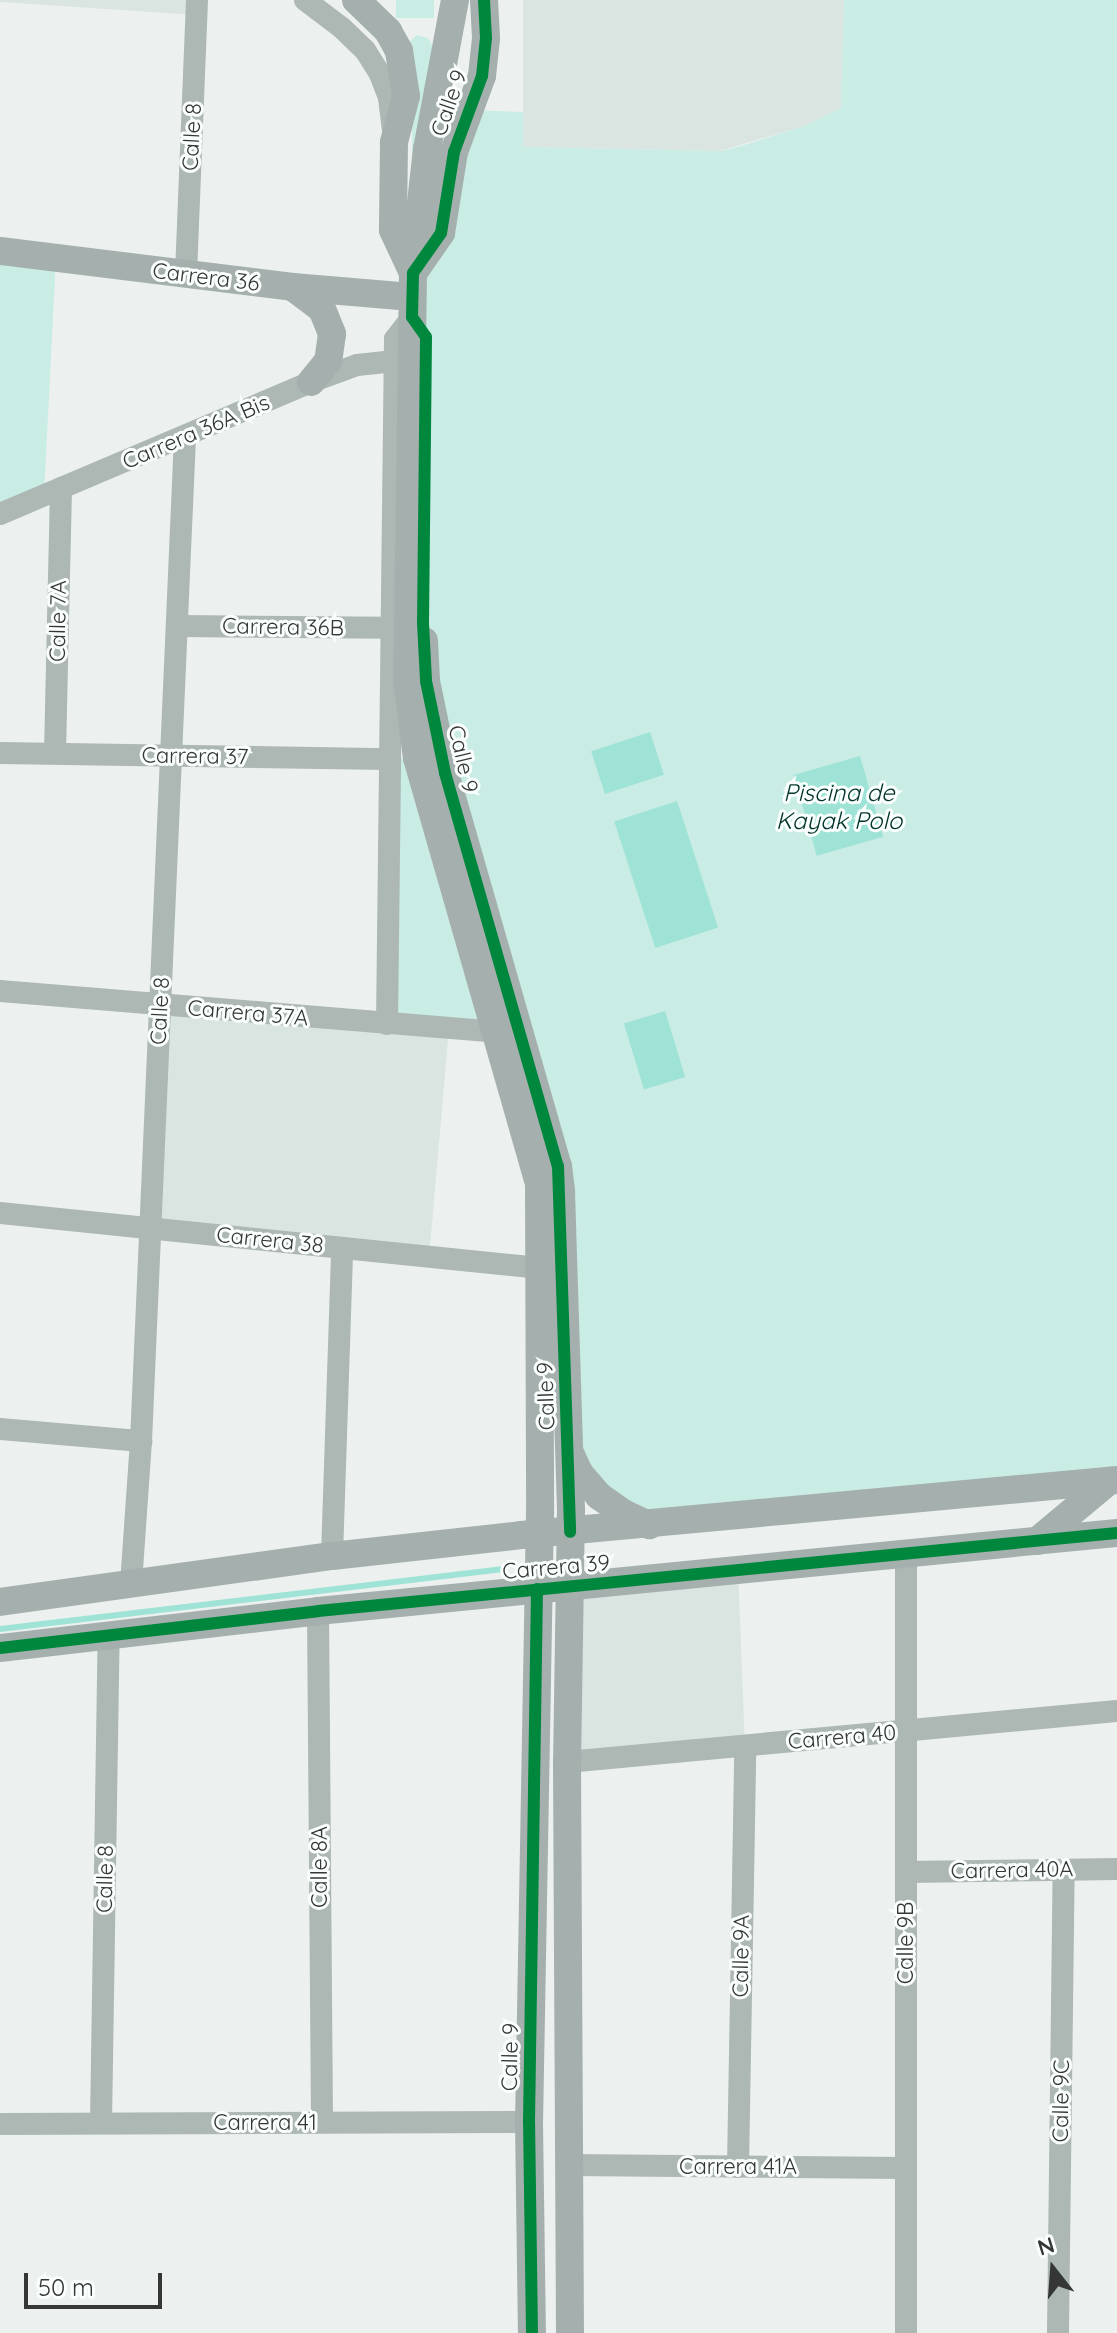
<!DOCTYPE html>
<html>
<head>
<meta charset="utf-8">
<style>
  body { margin:0 }
  #map { position:relative; width:1117px; height:2333px; overflow:hidden; background:#ecf1ef; font-family:Quicksand,sans-serif }
  div>[style] { position:absolute }
  .built>* { inset:0; background:#dae5e2; transform-origin:0 0 }
  .green>* { inset:0; background:#c9ece5; transform-origin:0 0 }
  .water>* { inset:0; background:#9fe3d6; transform-origin:0 0 }
  .stream>* { height:6px; margin:-3px; padding:0 3px; transform-origin:3px; border-radius:3px; background:#9fe3d6 }
  .minor>* { height:22px; margin:-11px; padding:0 11px; transform-origin:11px; border-radius:11px; background:#adb7b4 }
  .major>* { height:28px; margin:-14px; padding:0 14px; transform-origin:14px; border-radius:14px; background:#a5b0ae }
  .cycleway>* { height:12px; margin:-6px; padding:0 6px; transform-origin:6px; border-radius:6px; background:#00873e }
  span { translate:-50% -50%; white-space:nowrap; text-align:center; line-height:1.15; -webkit-text-stroke:6px #fafffe; paint-order:stroke }
  .street-label { font-size:22px; color:#343736 }
  .water-label { font-size:24px; color:#03332c; font-style:italic }
  .north { position:absolute; left:1013px; top:2229px; width:80px; height:80px; -webkit-text-stroke:6px #fafffe; paint-order:stroke; rotate:343deg; font-size:22px; font-weight:700; line-height:32px; text-align:center; color:#343736 }
  .north::after { content:''; display:block; margin:auto; width:28px; height:36px; background:#343736; clip-path:polygon(50% 0,100% 100%,50% 72%,0 100%) }
  .scale { position:absolute; left:24px; top:2273px; width:138px; height:36px; box-sizing:border-box; border:4px solid #343736; border-top:0; padding-left:10px; font-size:24px; line-height:28px; white-space:nowrap; color:#343736; -webkit-text-stroke:6px #fafffe; paint-order:stroke }
</style>
</head>
<body>
<div id="map">
  <div class="built">
    <div style="clip-path:polygon(0 0,197px 0,196px 15px,0 2px)"></div>
    <div style="clip-path:polygon(523px 0,844px 0,842px 108px,807px 125px,720px 151px,523px 147px)"></div>
    <div style="left:160px;top:1005px;width:290px;height:223px;rotate:5deg"></div>
    <div style="clip-path:polygon(738px 1570px,745px 1746px,567px 1762px,569px 1586px)"></div>
  </div>
  <div class="green">
    <div style="left:396px;top:0;width:38px;height:18px"></div>
    <div style="clip-path:polygon(844px 0,1117px 0,1117px 1480px,650px 1525px,580px 1474px,564px 1318px,426px 681px,423px 623px,426px 338px,413px 273px,470px 110px,523px 112px,523px 147px,721px 151px,741px 146px,807px 125px,841px 108px)"></div>
    <div style="clip-path:polygon(417px 35px,428px 38px,434px 48px,412px 182px,412px 70px,407px 44px)"></div>
    <div style="clip-path:polygon(0 251px,56px 258px,44px 495px,0 514px)"></div>
    <div style="clip-path:polygon(417px 758px,497px 1032px,387px 1024px,390px 759px)"></div>
  </div>
  <div class="water">
    <div style="left:650px;top:732px;width:45px;height:62px;rotate:72deg"></div>
    <div style="left:860px;top:756px;width:84px;height:69px;rotate:74deg"></div>
    <div style="left:677px;top:801px;width:133px;height:66px;rotate:72deg"></div>
    <div style="left:665px;top:1011px;width:69px;height:43px;rotate:73deg"></div>
  </div>
  <div class="stream">
    <div style="left:0;top:1629px;width:507px;rotate:-6.8deg"></div>
  </div>
  <div class="minor">
    <div style="left:305px;top:0;width:46px;rotate:37.1deg"></div>
    <div style="left:342px;top:28px;width:32px;rotate:44deg"></div>
    <div style="left:365px;top:50px;width:28px;rotate:58deg"></div>
    <div style="left:380px;top:74px;width:26px;rotate:69deg"></div>
    <div style="left:389px;top:98px;width:35px;rotate:83deg"></div>
    <div style="left:186px;top:274px;width:274px;rotate:-87.7deg"></div>
    <div style="left:0;top:514px;width:338px;rotate:-23deg"></div>
    <div style="left:311px;top:382px;width:49px;rotate:-20.3deg"></div>
    <div style="left:357px;top:365px;width:38px;rotate:-6deg"></div>
    <div style="left:177px;top:626px;width:213px;rotate:0.5deg"></div>
    <div style="left:0;top:753px;width:390px;rotate:0.9deg"></div>
    <div style="left:55px;top:753px;width:265px;rotate:-88.7deg"></div>
    <div style="left:0;top:991px;width:499px;rotate:4.7deg"></div>
    <div style="left:387px;top:1024px;width:685px;rotate:-89.33deg"></div>
    <div style="left:395px;top:339px;width:28px;rotate:-52deg"></div>
    <div style="left:0;top:1213px;width:543px;rotate:5.82deg"></div>
    <div style="left:0;top:1429px;width:142px;rotate:4.9deg"></div>
    <div style="left:906px;top:1554px;width:779px;rotate:90deg"></div>
    <div style="left:332px;top:1556px;width:308px;rotate:-88.1deg"></div>
    <div style="left:131px;top:1584px;width:143px;rotate:-86deg"></div>
    <div style="left:141px;top:1441px;width:1004px;rotate:-87.49deg"></div>
    <div style="left:318px;top:1611px;width:511px;rotate:89.55deg"></div>
    <div style="left:567px;top:1762px;width:552px;rotate:-5.3deg"></div>
    <div style="left:906px;top:1872px;width:211px;rotate:-0.8deg"></div>
    <div style="left:101px;top:2123px;width:488px;rotate:-89.1deg"></div>
    <div style="left:0;top:2124px;width:529px;rotate:-0.22deg"></div>
    <div style="left:570px;top:2165px;width:336px;rotate:0.5deg"></div>
    <div style="left:738px;top:2167px;width:421px;rotate:-89deg"></div>
    <div style="left:1058px;top:2333px;width:463px;rotate:-89.3deg"></div>
  </div>
  <div class="major">
    <div style="left:356px;top:0;width:45px;rotate:44.1deg"></div>
    <div style="left:388px;top:31px;width:23px;rotate:61deg"></div>
    <div style="left:399px;top:51px;width:46px;rotate:81.2deg"></div>
    <div style="left:406px;top:96px;width:48px;rotate:104.6deg"></div>
    <div style="left:394px;top:142px;width:88px;rotate:90.7deg"></div>
    <div style="left:393px;top:230px;width:47px;rotate:65.1deg"></div>
    <div style="left:455px;top:0;width:152px;rotate:100.6deg"></div>
    <div style="left:427px;top:149px;width:125px;rotate:96.4deg"></div>
    <div style="left:413px;top:273px;width:408px;rotate:90.8deg"></div>
    <div style="left:407px;top:681px;width:78px;rotate:82.6deg"></div>
    <div style="left:417px;top:758px;width:443px;rotate:74deg"></div>
    <div style="left:539px;top:1184px;width:329px;rotate:89.8deg"></div>
    <div style="left:540px;top:1513px;width:609px;rotate:91.03deg"></div>
    <div style="left:529px;top:2122px;width:211px;rotate:89.2deg"></div>
    <div style="left:0;top:251px;width:295px;rotate:7deg"></div>
    <div style="left:293px;top:287px;width:119px;rotate:4.8deg"></div>
    <div style="left:416px;top:269px;width:44px;rotate:-55.2deg"></div>
    <div style="left:441px;top:233px;width:82px;rotate:-80.9deg"></div>
    <div style="left:454px;top:152px;width:81px;rotate:-69.8deg"></div>
    <div style="left:482px;top:76px;width:38px;rotate:-84deg"></div>
    <div style="left:486px;top:38px;width:38px;rotate:-93deg"></div>
    <div style="left:294px;top:288px;width:35px;rotate:37deg"></div>
    <div style="left:322px;top:309px;width:27px;rotate:68deg"></div>
    <div style="left:332px;top:334px;width:27px;rotate:98deg"></div>
    <div style="left:328px;top:361px;width:27px;rotate:129deg"></div>
    <div style="left:424px;top:641px;width:40px;rotate:87.1deg"></div>
    <div style="left:426px;top:681px;width:94px;rotate:78.3deg"></div>
    <div style="left:445px;top:773px;width:409px;rotate:74deg"></div>
    <div style="left:558px;top:1166px;width:26px;rotate:83deg"></div>
    <div style="left:561px;top:1192px;width:318px;rotate:88.2deg"></div>
    <div style="left:571px;top:1510px;width:252px;rotate:90.9deg"></div>
    <div style="left:567px;top:1762px;width:571px;rotate:89.7deg"></div>
    <div style="left:570px;top:1453px;width:23px;rotate:65deg"></div>
    <div style="left:580px;top:1474px;width:29px;rotate:49deg"></div>
    <div style="left:599px;top:1496px;width:29px;rotate:35deg"></div>
    <div style="left:623px;top:1513px;width:29px;rotate:25deg"></div>
    <div style="left:1037px;top:1541px;width:94px;rotate:-39.8deg"></div>
    <div style="left:0;top:1602px;width:335px;rotate:-7.9deg"></div>
    <div style="left:332px;top:1556px;width:190px;rotate:-6.3deg"></div>
    <div style="left:521px;top:1535px;width:599px;rotate:-5.27deg"></div>
    <div style="left:0;top:1648px;width:320px;rotate:-6.6deg"></div>
    <div style="left:318px;top:1611px;width:803px;rotate:-5.58deg"></div>
  </div>
  <div class="cycleway">
    <div style="left:484px;top:0;width:38px;rotate:87deg"></div>
    <div style="left:486px;top:38px;width:38px;rotate:96deg"></div>
    <div style="left:482px;top:76px;width:81px;rotate:110.2deg"></div>
    <div style="left:454px;top:152px;width:82px;rotate:99.1deg"></div>
    <div style="left:441px;top:233px;width:49px;rotate:125deg"></div>
    <div style="left:413px;top:273px;width:44px;rotate:91.3deg"></div>
    <div style="left:412px;top:317px;width:24px;rotate:55deg"></div>
    <div style="left:426px;top:337px;width:286px;rotate:90.6deg"></div>
    <div style="left:423px;top:623px;width:58px;rotate:87deg"></div>
    <div style="left:426px;top:681px;width:94px;rotate:78.3deg"></div>
    <div style="left:445px;top:773px;width:409px;rotate:74deg"></div>
    <div style="left:558px;top:1166px;width:366px;rotate:88.1deg"></div>
    <div style="left:0;top:1648px;width:320px;rotate:-6.6deg"></div>
    <div style="left:318px;top:1611px;width:803px;rotate:-5.58deg"></div>
    <div style="left:532px;top:2333px;width:211px;rotate:-90.8deg"></div>
    <div style="left:529px;top:2122px;width:533px;rotate:-89.14deg"></div>
  </div>
  <div class="street-label">
    <span style="left:449px;top:103px;rotate:-71deg">Calle 9</span>
    <span style="left:192px;top:137px;rotate:-87deg">Calle 8</span>
    <span style="left:206px;top:277px;rotate:7deg">Carrera 36</span>
    <span style="left:196px;top:432px;rotate:-23deg">Carrera 36A Bis</span>
    <span style="left:58px;top:621px;rotate:-89deg">Calle 7A</span>
    <span style="left:283px;top:627px;rotate:1deg">Carrera 36B</span>
    <span style="left:195px;top:756px;rotate:1deg">Carrera 37</span>
    <span style="left:463px;top:759px;rotate:77deg">Calle 9</span>
    <span style="left:160px;top:1011px;rotate:-87deg">Calle 8</span>
    <span style="left:248px;top:1013px;rotate:5deg">Carrera 37A</span>
    <span style="left:270px;top:1240px;rotate:6deg">Carrera 38</span>
    <span style="left:546px;top:1396px;rotate:-92deg">Calle 9</span>
    <span style="left:556px;top:1567px;rotate:-5deg">Carrera 39</span>
    <span style="left:842px;top:1737px;rotate:-5deg">Carrera 40</span>
    <span style="left:320px;top:1867px;rotate:-90deg">Calle 8A</span>
    <span style="left:1012px;top:1870px;rotate:-1deg">Carrera 40A</span>
    <span style="left:105px;top:1879px;rotate:-89deg">Calle 8</span>
    <span style="left:906px;top:1943px;rotate:-90deg">Calle 9B</span>
    <span style="left:741px;top:1956px;rotate:-89deg">Calle 9A</span>
    <span style="left:510px;top:2057px;rotate:-89deg">Calle 9</span>
    <span style="left:1061px;top:2101px;rotate:-89deg">Calle 9C</span>
    <span style="left:265px;top:2123px">Carrera 41</span>
    <span style="left:738px;top:2167px">Carrera 41A</span>
  </div>
  <div class="water-label">
    <span style="left:839px;top:807px">Piscina de<br>Kayak Polo</span>
  </div>
  <div class="north">N</div>
  <div class="scale">50 m</div>
</div>
</body>
</html>
